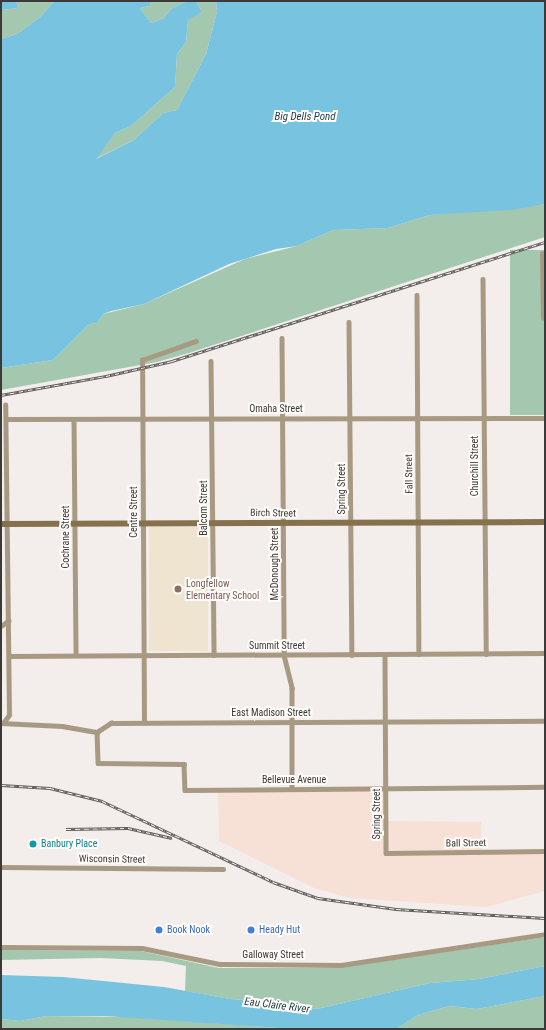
<!DOCTYPE html>
<html>
<head>
<meta charset="utf-8">
<style>
  body { margin:0 }
  #map { position:relative; width:546px; height:1030px; overflow:hidden; background:#f3eeec; font-family:"Roboto Condensed",sans-serif }
  div>[style] { position:absolute }
  .industrial>* { inset:0; background:#f7e0d5 }
  .education>* { inset:0; background:#efe4cf; transform-origin:0 0 }
  .green>* { inset:0; background:#a3c8af; transform-origin:0 0 }
  .water>* { inset:0; background:#78c3df }
  .street>* { height:4.5px; margin:-2.25px; padding:0 2.25px; transform-origin:2.25px; border-radius:2.25px; background:#a89a82 }
  .secondary>* { height:6px; margin:-3px; padding:0 3px; transform-origin:3px; border-radius:3px; background:#86714d }
  .rail>* { height:3px; margin-top:-1.5px; transform-origin:0; background:repeating-linear-gradient(90deg,#fffcfa 0 4.5px,#5f5c5b 0 9px); box-sizing:border-box; border-block:1px solid #5f5c5b }
  .dots>* { width:11px; height:11px; translate:-50% -50%; box-sizing:border-box; border:2px solid #fffcfa; border-radius:50% }
  span { translate:-50% -50%; white-space:nowrap; text-align:center; line-height:1.15; -webkit-text-stroke:4px #fffcfa; paint-order:stroke }
  .street-label { font-size:10px; color:#3c3a39 }
  .education-label { font-size:10px; color:#785e54 }
  .left { translate:0 -50%; text-align:left }
  .culture-label { font-size:10px; color:#0d838f }
  .shop-label { font-size:10px; color:#366cbe }
  .water-label { font-size:11px; color:#1a3d49; font-style:italic }
  .frame { position:absolute; inset:0; border:2px solid #3c3a39; pointer-events:none }
</style>
</head>
<body>
<div id="map">
  <div class="industrial">
    <div style="clip-path:polygon(218px 790px,386px 790px,386px 821px,481px 822px,482px 852px,545px 851px,545px 891px,486px 907px,350px 898px,314px 888px,219px 841px)"></div>
  </div>
  <div class="education">
    <div style="left:149px;top:527px;width:59px;height:124px"></div>
  </div>
  <div class="green">
    <div style="clip-path:polygon(16px 1px,55px 1px,39px 18px,17px 34px,1px 39px,1px 10px,18px 8px)"></div>
    <div style="clip-path:polygon(151px 1px,187px 1px,171px 9px,164px 18px,151px 23px,140px 8px,150px 6px)"></div>
    <div style="clip-path:polygon(196px 1px,216px 1px,217px 12px,206px 54px,177px 110px,163px 113px,134px 140px,95px 159px,115px 133px,131px 126px,175px 87px,177px 54px,186px 42px,188px 19px,202px 12px)"></div>
    <div style="clip-path:polygon(545px 204px,545px 237px,189px 353px,157px 362px,1px 390px,1px 368px,53px 360px,89px 324px,97px 323px,103px 314px,144px 304px,245px 259px,297px 246px,333px 230px,388px 228px,430px 215px)"></div>
    <div style="left:545px;top:250px;width:165px;height:35px;rotate:90deg"></div>
    <div style="clip-path:polygon(545px 937px,545px 966px,479px 979px,430px 983px,317px 1009px,263px 1001px,230px 999px,185px 991px,186px 966px,162px 961px,100px 958px,1px 960px,1px 950px,141px 951px,219px 968px,336px 968px)"></div>
    <div style="clip-path:polygon(545px 996px,545px 1029px,396px 1029px,418px 1015px,449px 1006px,477px 1009px)"></div>
    <div style="clip-path:polygon(46px 1016px,132px 1017px,292px 1029px,1px 1029px,1px 1019px,20px 1021px)"></div>
  </div>
  <div class="water">
    <div style="clip-path:polygon(1px 1px,16px 1px,18px 8px,1px 10px)"></div>
    <div style="clip-path:polygon(55px 1px,151px 1px,150px 6px,140px 8px,151px 23px,164px 18px,171px 9px,187px 1px,196px 1px,202px 12px,188px 20px,186px 42px,177px 54px,175px 87px,131px 126px,115px 133px,96px 159px,134px 140px,163px 113px,177px 110px,206px 54px,217px 12px,216px 1px,545px 1px,545px 204px,511px 210px,430px 215px,388px 228px,333px 230px,297px 246px,276px 249px,229px 264px,144px 304px,111px 311px,103px 314px,97px 323px,89px 324px,53px 360px,1px 368px,1px 39px,17px 34px,39px 18px)"></div>
    <div style="clip-path:polygon(545px 966px,545px 996px,477px 1009px,449px 1006px,418px 1015px,396px 1029px,292px 1029px,105px 1016px,46px 1016px,20px 1021px,1px 1019px,1px 975px,63px 977px,164px 987px,230px 999px,263px 1001px,317px 1009px,430px 983px,479px 979px)"></div>
  </div>
  <div class="street">
    <div style="left:483px;top:279px;width:375px;rotate:89.5deg"></div>
    <div style="left:417px;top:295px;width:359px;rotate:89.7deg"></div>
    <div style="left:543px;top:318px;width:64px;rotate:-90.9deg"></div>
    <div style="left:542px;top:254px;width:3px;rotate:-18deg"></div>
    <div style="left:349px;top:322px;width:333px;rotate:89.5deg"></div>
    <div style="left:282px;top:338px;width:317px;rotate:89.6deg"></div>
    <div style="left:284px;top:655px;width:34px;rotate:76deg"></div>
    <div style="left:292px;top:688px;width:101px;rotate:90deg"></div>
    <div style="left:211px;top:361px;width:294px;rotate:89.4deg"></div>
    <div style="left:7px;top:419px;width:538px;rotate:-0.11deg"></div>
    <div style="left:74px;top:419px;width:236px;rotate:89.5deg"></div>
    <div style="left:1px;top:626px;width:9px;rotate:-36deg"></div>
    <div style="left:385px;top:655px;width:198px;rotate:89.7deg"></div>
    <div style="left:386px;top:853px;width:159px;rotate:-0.7deg"></div>
    <div style="left:9px;top:656px;width:536px;rotate:-0.32deg"></div>
    <div style="left:144px;top:722px;width:362px;rotate:-90.3deg"></div>
    <div style="left:142px;top:360px;width:57px;rotate:-19.4deg"></div>
    <div style="left:1px;top:723px;width:61px;rotate:2.8deg"></div>
    <div style="left:62px;top:726px;width:36px;rotate:10deg"></div>
    <div style="left:97px;top:732px;width:17px;rotate:-33deg"></div>
    <div style="left:111px;top:723px;width:434px;rotate:-0.3deg"></div>
    <div style="left:3px;top:723px;width:10px;rotate:-53deg"></div>
    <div style="left:9px;top:715px;width:310px;rotate:-90.7deg"></div>
    <div style="left:97px;top:732px;width:31px;rotate:88deg"></div>
    <div style="left:98px;top:763px;width:86px;rotate:0.7deg"></div>
    <div style="left:184px;top:764px;width:26px;rotate:88deg"></div>
    <div style="left:185px;top:790px;width:360px;rotate:-0.5deg"></div>
    <div style="left:1px;top:867px;width:222px;rotate:0.5deg"></div>
    <div style="left:1px;top:947px;width:141px;rotate:0.4deg"></div>
    <div style="left:142px;top:948px;width:80px;rotate:11.6deg"></div>
    <div style="left:220px;top:964px;width:121px;rotate:0.5deg"></div>
    <div style="left:341px;top:965px;width:206px;rotate:-8.6deg"></div>
  </div>
  <div class="secondary">
    <div style="left:1px;top:524px;width:544px;rotate:-0.21deg"></div>
  </div>
  <div class="rail">
    <div style="left:1px;top:395px;width:107px;rotate:-10.3deg"></div>
    <div style="left:106px;top:376px;width:68px;rotate:-12.8deg"></div>
    <div style="left:172px;top:361px;width:392px;rotate:-17.7deg"></div>
    <div style="left:1px;top:785px;width:49px;rotate:3.5deg"></div>
    <div style="left:50px;top:788px;width:54px;rotate:14deg"></div>
    <div style="left:102px;top:801px;width:189px;rotate:25.3deg"></div>
    <div style="left:273px;top:882px;width:48px;rotate:19.6deg"></div>
    <div style="left:318px;top:898px;width:79px;rotate:8deg"></div>
    <div style="left:396px;top:909px;width:149px;rotate:3.5deg"></div>
    <div style="left:66px;top:829px;width:62px;rotate:-0.9deg"></div>
    <div style="left:128px;top:828px;width:45px;rotate:12.8deg"></div>
  </div>
  <div class="dots">
    <div style="left:178px;top:589px;background:#8d6e63"></div>
    <div style="left:33px;top:844px;background:#0f9aa8"></div>
    <div style="left:159px;top:930px;background:#3f7fe0"></div>
    <div style="left:251px;top:930px;background:#3f7fe0"></div>
  </div>
  <div class="street-label">
    <span style="left:276px;top:409px">Omaha Street</span>
    <span style="left:475px;top:466px;rotate:-90deg">Churchill Street</span>
    <span style="left:409px;top:474px;rotate:-91deg">Fall Street</span>
    <span style="left:342px;top:489px;rotate:-90deg">Spring Street</span>
    <span style="left:204px;top:508px;rotate:-90deg">Balcom Street</span>
    <span style="left:134px;top:512px;rotate:-90deg">Centre Street</span>
    <span style="left:273px;top:513px;rotate:1deg">Birch Street</span>
    <span style="left:66px;top:537px;rotate:-90deg">Cochrane Street</span>
    <span style="left:275px;top:564px;rotate:-90deg">McDonough Street</span>
    <span style="left:277px;top:646px">Summit Street</span>
    <span style="left:271px;top:713px">East Madison Street</span>
    <span style="left:294px;top:780px">Bellevue Avenue</span>
    <span style="left:377px;top:814px;rotate:-90deg">Spring Street</span>
    <span style="left:466px;top:843px;rotate:-1deg">Ball Street</span>
    <span style="left:112px;top:859px;rotate:1deg">Wisconsin Street</span>
    <span style="left:273px;top:955px">Galloway Street</span>
  </div>
  <div class="education-label">
    <span class="left" style="left:186px;top:589px">Longfellow<br>Elementary School</span>
  </div>
  <div class="culture-label">
    <span class="left" style="left:41px;top:844px">Banbury Place</span>
  </div>
  <div class="shop-label">
    <span class="left" style="left:167px;top:930px">Book Nook</span>
    <span class="left" style="left:259px;top:930px">Heady Hut</span>
  </div>
  <div class="water-label">
    <span style="left:305px;top:117px">Big Dells Pond</span>
    <span style="left:277px;top:1006px;rotate:7deg">Eau Claire River</span>
  </div>
  <div class="frame"></div>
</div>
</body>
</html>
